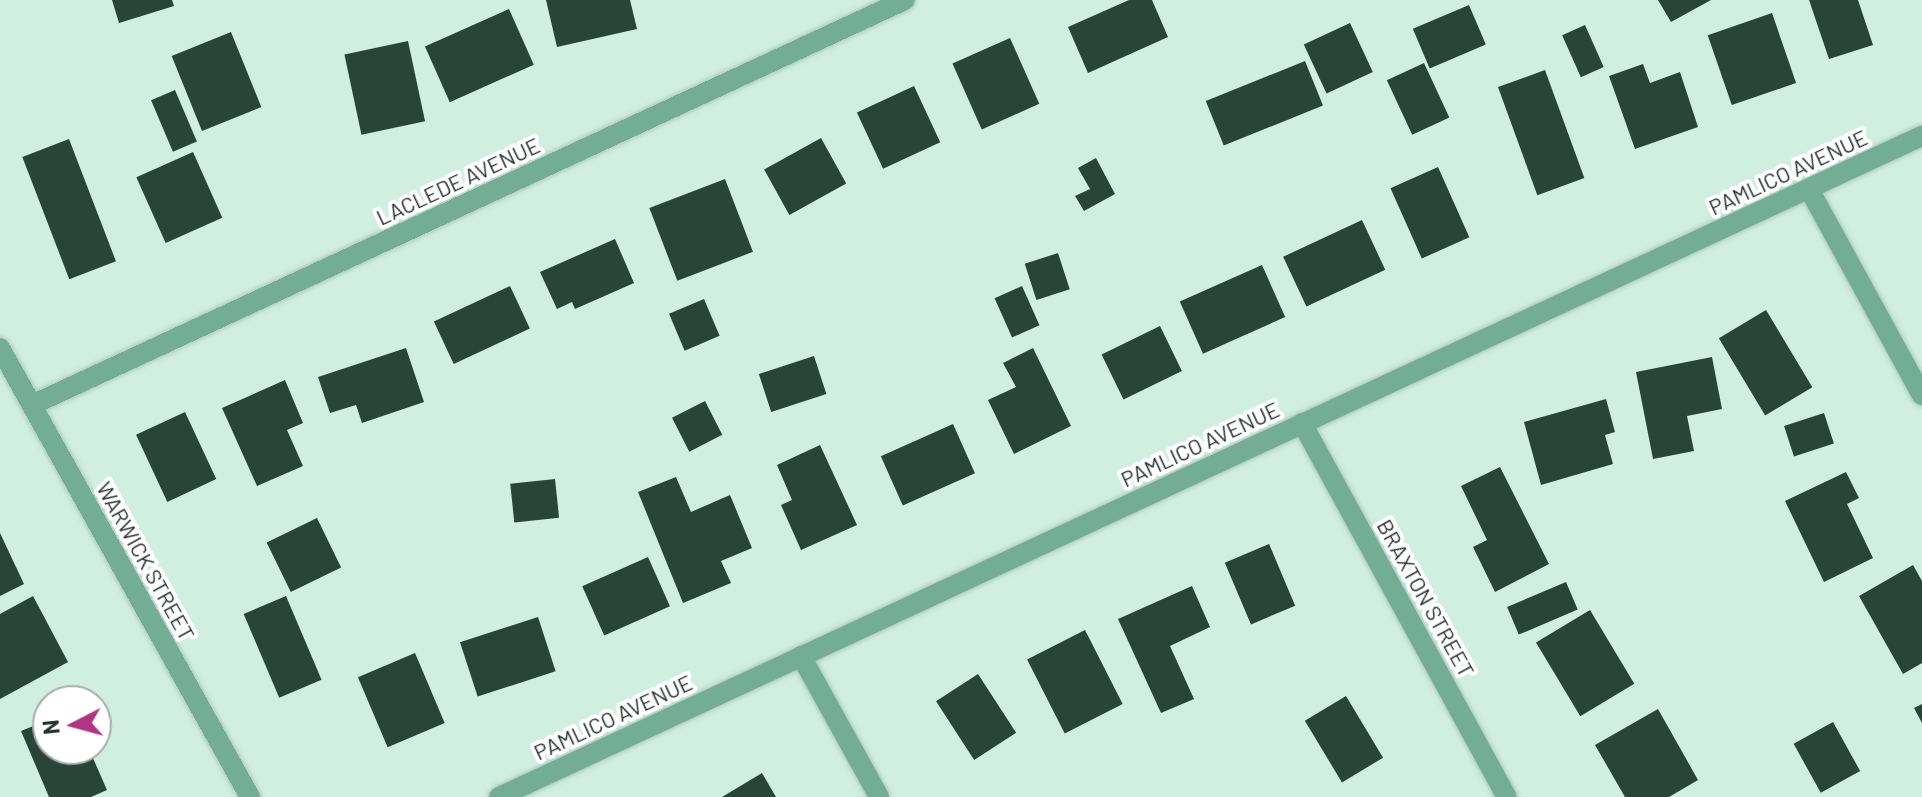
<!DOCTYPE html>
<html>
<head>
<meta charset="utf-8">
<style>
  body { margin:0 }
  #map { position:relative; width:1922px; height:797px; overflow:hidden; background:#d0efe1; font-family:Barlow,sans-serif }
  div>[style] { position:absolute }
  .building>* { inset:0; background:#294439; transform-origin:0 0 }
  .roads { filter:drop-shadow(0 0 2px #aec9bd) drop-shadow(0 0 2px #aec9bd) }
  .minor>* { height:20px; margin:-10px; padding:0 10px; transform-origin:10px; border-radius:10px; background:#73ad95 }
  span { translate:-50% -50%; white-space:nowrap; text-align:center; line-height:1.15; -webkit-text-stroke:8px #fff; paint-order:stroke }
  .street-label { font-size:22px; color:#26322d }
  .north { position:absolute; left:32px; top:685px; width:80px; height:80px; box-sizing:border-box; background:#fff; border:2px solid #a8adab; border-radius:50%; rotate:264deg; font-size:22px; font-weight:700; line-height:32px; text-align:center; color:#26322d }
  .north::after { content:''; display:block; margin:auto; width:28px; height:36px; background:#b23483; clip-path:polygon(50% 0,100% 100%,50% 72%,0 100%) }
</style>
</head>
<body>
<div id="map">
  <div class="building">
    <div style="clip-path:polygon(112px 0,172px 0,174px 6px,119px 23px)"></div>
    <div style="clip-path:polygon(546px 0,630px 0,637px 29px,557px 47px)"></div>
    <div style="clip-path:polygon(1129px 0,1152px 0,1168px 37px,1088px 73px,1068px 27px)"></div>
    <div style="clip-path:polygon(1658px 0,1711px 0,1671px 22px)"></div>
    <div style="clip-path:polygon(1809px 0,1858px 0,1873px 45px,1829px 59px)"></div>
    <div style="left:1469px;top:5px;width:43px;height:61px;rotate:67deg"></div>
    <div style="left:509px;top:9px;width:61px;height:92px;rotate:66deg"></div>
    <div style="left:1772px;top:13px;width:74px;height:68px;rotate:71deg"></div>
    <div style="left:1350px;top:23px;width:54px;height:51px;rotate:65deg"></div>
    <div style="left:1585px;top:25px;width:46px;height:25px;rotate:66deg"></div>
    <div style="left:231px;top:32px;width:81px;height:64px;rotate:68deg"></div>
    <div style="left:1010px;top:38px;width:72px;height:63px;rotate:66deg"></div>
    <div style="left:408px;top:41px;width:82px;height:65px;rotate:78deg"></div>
    <div style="left:1305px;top:61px;width:48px;height:107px;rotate:68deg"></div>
    <div style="left:1424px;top:63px;width:60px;height:41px;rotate:65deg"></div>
    <div style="clip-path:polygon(1643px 64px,1650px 83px,1680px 72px,1698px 127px,1635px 149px,1609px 76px)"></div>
    <div style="left:1545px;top:70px;width:115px;height:50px;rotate:70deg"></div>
    <div style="left:914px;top:86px;width:62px;height:63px;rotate:65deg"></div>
    <div style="left:175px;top:90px;width:56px;height:26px;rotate:67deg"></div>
    <div style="left:821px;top:138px;width:52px;height:65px;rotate:61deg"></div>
    <div style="left:69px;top:139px;width:131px;height:50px;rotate:69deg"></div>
    <div style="left:193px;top:152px;width:72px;height:62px;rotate:66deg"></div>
    <div style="clip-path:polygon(1096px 158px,1115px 194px,1084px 211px,1075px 196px,1090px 189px,1078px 168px)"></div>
    <div style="left:1438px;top:167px;width:77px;height:52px;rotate:66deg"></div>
    <div style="left:725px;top:179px;width:78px;height:81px;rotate:69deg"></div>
    <div style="left:1362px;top:220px;width:55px;height:87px;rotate:65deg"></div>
    <div style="clip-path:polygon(615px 239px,634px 283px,575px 309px,572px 302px,557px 309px,540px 272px)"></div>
    <div style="left:1058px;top:253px;width:38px;height:35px;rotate:72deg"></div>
    <div style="left:1262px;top:265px;width:57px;height:90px;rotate:66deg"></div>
    <div style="left:510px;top:286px;width:47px;height:84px;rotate:65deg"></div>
    <div style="left:1022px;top:286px;width:43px;height:30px;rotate:66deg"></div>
    <div style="left:704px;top:299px;width:40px;height:38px;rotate:67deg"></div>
    <div style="left:1766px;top:310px;width:90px;height:55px;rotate:59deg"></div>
    <div style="left:1160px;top:326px;width:50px;height:65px;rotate:64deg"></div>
    <div style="clip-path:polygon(406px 348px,424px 402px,362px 423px,356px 405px,330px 413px,318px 377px)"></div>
    <div style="clip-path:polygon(1033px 348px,1071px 426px,1014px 454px,988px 400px,1016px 387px,1003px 363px)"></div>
    <div style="left:814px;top:356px;width:40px;height:58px;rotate:72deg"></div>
    <div style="clip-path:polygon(1712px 357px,1722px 409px,1687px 416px,1694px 451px,1653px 459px,1636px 372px)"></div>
    <div style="clip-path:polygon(285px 380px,303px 423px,287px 430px,303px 466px,257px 486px,222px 408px)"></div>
    <div style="clip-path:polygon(1606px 399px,1615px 432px,1605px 435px,1613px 464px,1541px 485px,1524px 422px)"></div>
    <div style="left:705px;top:401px;width:38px;height:37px;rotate:63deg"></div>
    <div style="left:185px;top:412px;width:74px;height:54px;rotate:65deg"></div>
    <div style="left:1824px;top:413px;width:32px;height:42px;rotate:72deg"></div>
    <div style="left:953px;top:424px;width:54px;height:79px;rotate:66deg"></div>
    <div style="clip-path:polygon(820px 445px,857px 525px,801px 550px,781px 505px,792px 500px,777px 465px)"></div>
    <div style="clip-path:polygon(1500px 467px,1549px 564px,1495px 592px,1473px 547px,1487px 540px,1461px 486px)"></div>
    <div style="clip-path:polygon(1846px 472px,1859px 498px,1847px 504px,1873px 558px,1824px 582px,1785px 501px)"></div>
    <div style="clip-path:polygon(676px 477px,691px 512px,730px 495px,752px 548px,721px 561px,731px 583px,683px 603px,638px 492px)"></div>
    <div style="left:555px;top:479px;width:39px;height:45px;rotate:84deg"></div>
    <div style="left:317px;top:518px;width:55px;height:56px;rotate:64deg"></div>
    <div style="clip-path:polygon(0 533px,24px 584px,0 596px)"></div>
    <div style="left:1269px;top:544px;width:67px;height:48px;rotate:67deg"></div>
    <div style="left:648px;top:557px;width:54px;height:72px;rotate:66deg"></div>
    <div style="clip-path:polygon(1913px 565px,1922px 581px,1922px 663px,1903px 674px,1859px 596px)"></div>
    <div style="left:1566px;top:582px;width:30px;height:64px;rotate:67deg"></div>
    <div style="clip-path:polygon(1192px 586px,1210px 627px,1170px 646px,1194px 699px,1161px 713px,1118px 619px)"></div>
    <div style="clip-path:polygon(33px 596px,68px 662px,0 699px,0 614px)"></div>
    <div style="left:286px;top:596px;width:91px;height:46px;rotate:67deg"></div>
    <div style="left:1590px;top:610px;width:86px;height:63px;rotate:59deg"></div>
    <div style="left:538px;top:617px;width:57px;height:82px;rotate:72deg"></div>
    <div style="left:1085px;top:630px;width:83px;height:65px;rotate:63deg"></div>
    <div style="left:415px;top:653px;width:76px;height:62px;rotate:67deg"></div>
    <div style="left:978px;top:674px;width:70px;height:50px;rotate:57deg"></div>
    <div style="left:1346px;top:696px;width:72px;height:48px;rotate:59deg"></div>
    <div style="clip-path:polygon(1922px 704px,1922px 723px,1914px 708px)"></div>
    <div style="clip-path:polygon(1658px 709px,1698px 780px,1669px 797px,1625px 797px,1595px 745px)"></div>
    <div style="clip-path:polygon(48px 720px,48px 749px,89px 749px,107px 790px,91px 797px,49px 797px,21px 731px)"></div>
    <div style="left:1833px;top:722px;width:56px;height:45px;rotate:61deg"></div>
    <div style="clip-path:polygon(762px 773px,776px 797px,722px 797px)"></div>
  </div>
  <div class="roads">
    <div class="minor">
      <div style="left:1809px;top:189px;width:235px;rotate:61.3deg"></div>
      <div style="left:0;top:348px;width:514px;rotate:60.89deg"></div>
      <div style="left:32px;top:405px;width:962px;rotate:-24.89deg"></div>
      <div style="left:1302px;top:423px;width:426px;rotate:61.3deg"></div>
      <div style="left:801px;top:656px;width:161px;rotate:61deg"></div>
      <div style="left:499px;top:797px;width:1569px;rotate:-24.92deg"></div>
    </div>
  </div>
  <div class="street-label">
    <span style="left:1788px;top:172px;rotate:-25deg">PAMLICO AVENUE</span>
    <span style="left:458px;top:181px;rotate:-25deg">LACLEDE AVENUE</span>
    <span style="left:1200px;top:444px;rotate:-25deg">PAMLICO AVENUE</span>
    <span style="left:146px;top:561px;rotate:61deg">WARWICK STREET</span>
    <span style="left:1426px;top:598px;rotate:61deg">BRAXTON STREET</span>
    <span style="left:613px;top:717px;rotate:-25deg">PAMLICO AVENUE</span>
  </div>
  <div class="north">N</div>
</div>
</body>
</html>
